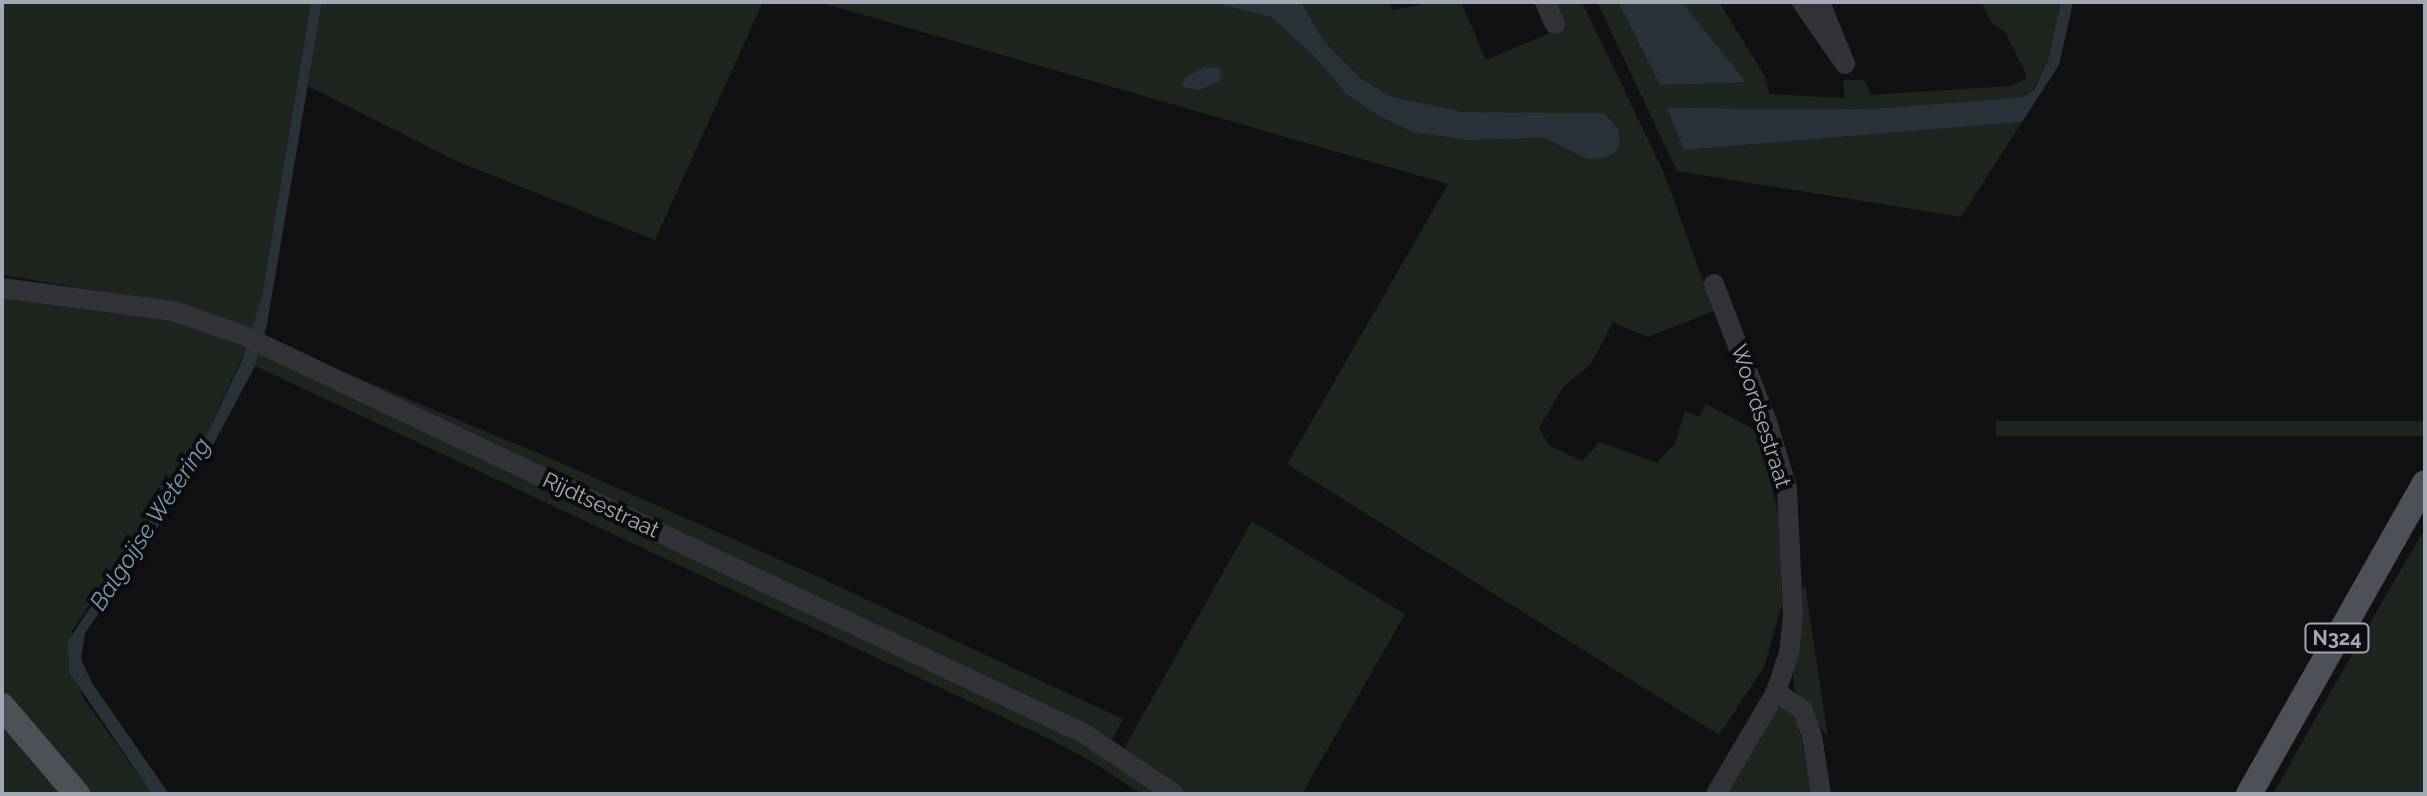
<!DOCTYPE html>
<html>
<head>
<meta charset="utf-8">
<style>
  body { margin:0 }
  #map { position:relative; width:2427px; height:796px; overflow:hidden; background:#111113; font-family:Raleway,sans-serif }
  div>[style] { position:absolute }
  .green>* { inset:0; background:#1d251e; transform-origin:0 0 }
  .water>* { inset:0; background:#293238 }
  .minor>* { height:20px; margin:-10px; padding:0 10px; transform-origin:10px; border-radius:10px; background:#323338 }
  .major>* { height:26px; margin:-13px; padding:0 13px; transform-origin:13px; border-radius:13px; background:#4e5057 }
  span { translate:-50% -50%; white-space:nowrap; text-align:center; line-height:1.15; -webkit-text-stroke:8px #0c0c0e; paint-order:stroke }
  .shield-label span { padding:2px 6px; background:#0c0c0e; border:2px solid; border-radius:6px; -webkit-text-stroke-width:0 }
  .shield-label { font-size:20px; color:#a2a8b4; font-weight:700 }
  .street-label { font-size:22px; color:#a2a8b4 }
  .water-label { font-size:24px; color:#7897b0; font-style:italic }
  .frame { position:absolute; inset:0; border:4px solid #a2a8b4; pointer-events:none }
</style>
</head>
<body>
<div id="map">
  <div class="green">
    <div style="clip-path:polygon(2px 2px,311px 2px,262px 296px,252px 333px,177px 304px,2px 275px)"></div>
    <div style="clip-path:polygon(322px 2px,763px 2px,655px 240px,454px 160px,308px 86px)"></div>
    <div style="clip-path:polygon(819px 2px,1214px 2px,1271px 17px,1316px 58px,1346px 94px,1468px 140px,1545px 138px,1587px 159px,1604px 114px,1464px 112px,1389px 96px,1362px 79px,1324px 41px,1301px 2px,1389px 2px,1393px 10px,1434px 2px,1461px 2px,1486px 60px,1562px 28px,1552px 2px,1582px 2px,1664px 173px,1714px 311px,1648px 337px,1613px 322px,1591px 364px,1563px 387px,1539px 428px,1549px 445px,1582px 461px,1600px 442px,1657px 463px,1675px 443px,1685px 411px,1699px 417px,1706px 404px,1759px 432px,1779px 517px,1782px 604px,1764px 667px,1719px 735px,1287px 464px,1448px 184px)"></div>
    <div style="clip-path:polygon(1597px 2px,1618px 2px,1660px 85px,1745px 81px,1682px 2px,1719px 2px,1766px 78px,1769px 94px,1845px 98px,1843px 80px,1864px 80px,1871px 95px,2010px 86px,2026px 79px,2025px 72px,2005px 32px,1992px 23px,1981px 2px,2061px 2px,2048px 60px,2033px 90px,2024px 97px,1872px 109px,1668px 108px,1685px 150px,2022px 122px,1961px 217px,1677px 171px)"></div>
    <div style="clip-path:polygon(2px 292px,177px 321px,246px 348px,208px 432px,72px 631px,82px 696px,152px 794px,90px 794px,2px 691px)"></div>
    <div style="clip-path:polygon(258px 351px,1079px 741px,1164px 794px,1141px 794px,1093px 762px,1045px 737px,255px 366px)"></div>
    <div style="clip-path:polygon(346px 373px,552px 459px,814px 575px,1123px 719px,1110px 744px)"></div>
    <div style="left:2425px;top:421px;width:15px;height:429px;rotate:90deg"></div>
    <div style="clip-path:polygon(1252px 521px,1405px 614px,1302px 794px,1184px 794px,1122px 752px)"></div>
    <div style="clip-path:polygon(2425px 528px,2425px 794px,2273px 794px,2339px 677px)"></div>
    <div style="clip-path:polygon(1805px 585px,1828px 738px,1795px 692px,1793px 678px,1800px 592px)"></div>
    <div style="clip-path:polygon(1777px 706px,1796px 712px,1812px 794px,1716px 794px)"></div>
    <div style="clip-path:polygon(2px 720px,64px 794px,2px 794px)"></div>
  </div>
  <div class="water">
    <div style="clip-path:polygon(311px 2px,322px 2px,267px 324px,255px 366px,211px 449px,85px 633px,81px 659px,92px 683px,169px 794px,152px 794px,69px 672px,68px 641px,208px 432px,242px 360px,262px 296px)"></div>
    <div style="clip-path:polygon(1211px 2px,1301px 2px,1324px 41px,1362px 79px,1389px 96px,1464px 112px,1605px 113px,1618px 130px,1620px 144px,1616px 152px,1605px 157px,1587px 159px,1545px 138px,1468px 140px,1413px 132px,1379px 116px,1346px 94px,1316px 58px,1271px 17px)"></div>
    <div style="clip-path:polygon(1618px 2px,1682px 2px,1746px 82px,1660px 85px)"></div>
    <div style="clip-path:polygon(2061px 2px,2073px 2px,2059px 65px,2022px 122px,1684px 150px,1667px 108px,1872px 109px,2024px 97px,2034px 90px,2048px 60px)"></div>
    <div style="clip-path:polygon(1203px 67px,1221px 68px,1220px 81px,1199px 90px,1182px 87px,1185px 78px)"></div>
  </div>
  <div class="minor">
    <div style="left:1545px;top:2px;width:24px;rotate:66deg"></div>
    <div style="left:1802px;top:2px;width:75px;rotate:55.3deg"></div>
    <div style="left:1845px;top:64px;width:67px;rotate:-112deg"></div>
    <div style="left:1714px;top:284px;width:148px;rotate:69deg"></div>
    <div style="left:1767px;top:422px;width:69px;rotate:73.1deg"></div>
    <div style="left:1787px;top:488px;width:127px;rotate:87.3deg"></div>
    <div style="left:1793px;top:615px;width:38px;rotate:96deg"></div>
    <div style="left:1789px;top:653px;width:41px;rotate:108.4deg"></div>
    <div style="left:1776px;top:692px;width:118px;rotate:120.5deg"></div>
    <div style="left:2px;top:288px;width:173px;rotate:7.7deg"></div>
    <div style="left:173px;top:311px;width:73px;rotate:19.2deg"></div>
    <div style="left:242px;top:335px;width:933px;rotate:25.33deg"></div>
    <div style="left:1085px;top:734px;width:107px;rotate:34deg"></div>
    <div style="left:1776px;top:692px;width:32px;rotate:34deg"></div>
    <div style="left:1803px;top:710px;width:28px;rotate:71deg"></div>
    <div style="left:1812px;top:736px;width:59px;rotate:81.2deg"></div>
  </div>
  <div class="major">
    <div style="left:2px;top:706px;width:116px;rotate:49.6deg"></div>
    <div style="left:2249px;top:794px;width:357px;rotate:-60.5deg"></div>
  </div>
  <div class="shield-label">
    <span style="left:2337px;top:638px">N324</span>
  </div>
  <div class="street-label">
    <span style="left:1761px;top:416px;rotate:72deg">Woordsestraat</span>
    <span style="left:601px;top:505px;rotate:25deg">Rijdtsestraat</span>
  </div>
  <div class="water-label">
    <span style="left:150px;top:524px;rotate:-57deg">Balgoijse Wetering</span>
  </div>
  <div class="frame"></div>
</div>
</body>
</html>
